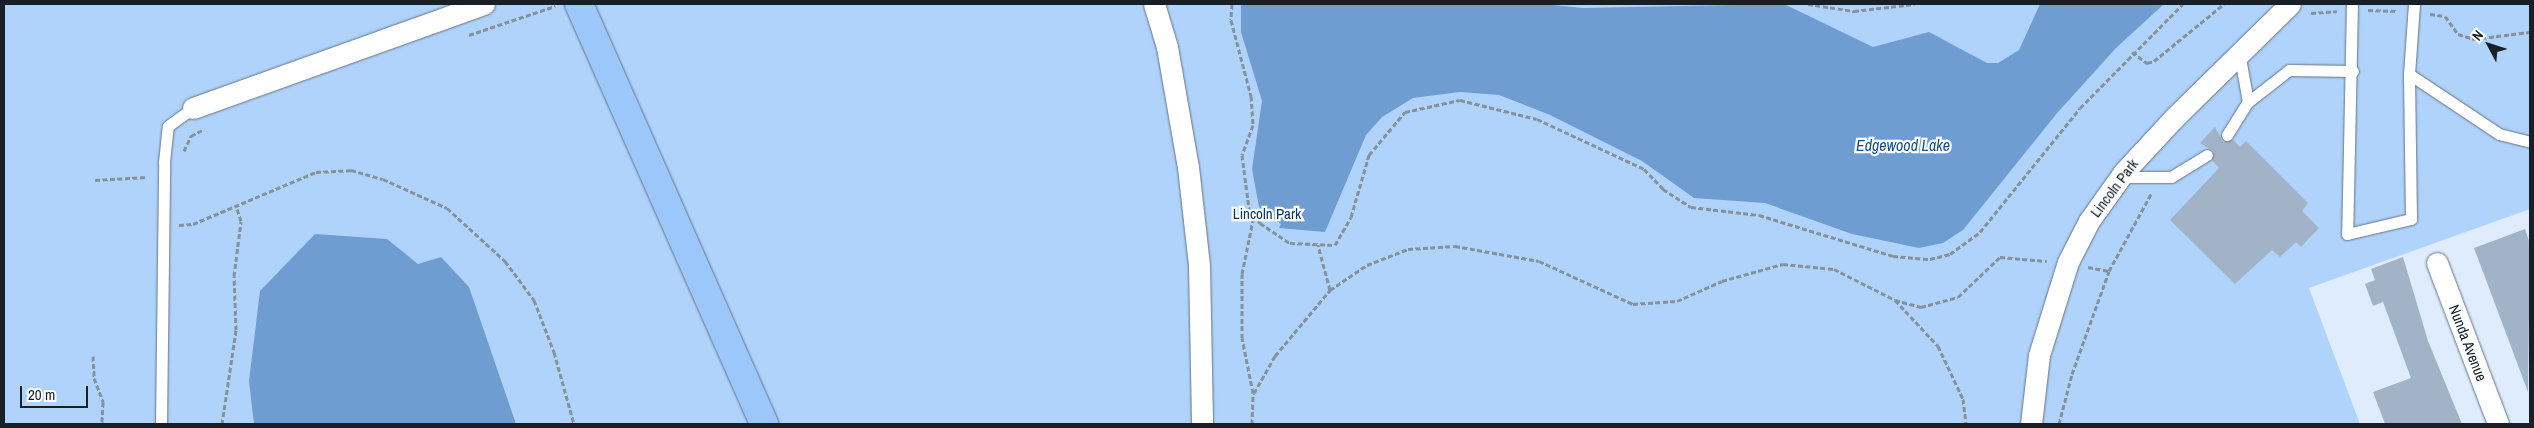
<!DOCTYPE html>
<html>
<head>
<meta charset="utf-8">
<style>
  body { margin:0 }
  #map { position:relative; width:2534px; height:428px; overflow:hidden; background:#deecfe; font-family:"Archivo Narrow",sans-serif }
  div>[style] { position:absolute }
  .green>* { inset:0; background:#b0d3fc }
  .water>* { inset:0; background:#709dd1 }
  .building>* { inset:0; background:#a2b3c8 }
  .path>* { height:3px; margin-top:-1.5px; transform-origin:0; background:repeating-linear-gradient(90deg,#86919e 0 5px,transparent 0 7.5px) }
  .roads { filter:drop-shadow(0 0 1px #657588) drop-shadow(0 0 1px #657588) }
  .lane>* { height:11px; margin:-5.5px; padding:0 5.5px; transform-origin:5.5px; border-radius:5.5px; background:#fff }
  .street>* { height:21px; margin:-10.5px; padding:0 10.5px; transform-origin:10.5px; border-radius:10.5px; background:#fff }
  .highway>* { height:28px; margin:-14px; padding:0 14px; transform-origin:14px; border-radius:14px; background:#9bc7fa }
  span { translate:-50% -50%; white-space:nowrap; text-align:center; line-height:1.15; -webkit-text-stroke:4.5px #fff; paint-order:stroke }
  .street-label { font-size:15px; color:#181f26 }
  .park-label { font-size:15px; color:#033564 }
  .water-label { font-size:16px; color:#115191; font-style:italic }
  .frame { position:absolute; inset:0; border:5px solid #181f26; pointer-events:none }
  .north { position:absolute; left:2464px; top:20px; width:50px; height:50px; -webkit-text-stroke:4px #fff; paint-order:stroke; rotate:310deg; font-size:14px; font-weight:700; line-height:20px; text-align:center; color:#181f26 }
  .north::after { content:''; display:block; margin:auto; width:18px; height:22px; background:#181f26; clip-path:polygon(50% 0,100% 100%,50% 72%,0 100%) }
  .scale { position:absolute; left:20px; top:386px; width:68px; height:22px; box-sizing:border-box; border:2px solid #181f26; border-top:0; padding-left:6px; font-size:15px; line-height:18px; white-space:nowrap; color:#181f26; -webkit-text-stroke:4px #fff; paint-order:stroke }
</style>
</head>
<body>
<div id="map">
  <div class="green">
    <div style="clip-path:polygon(4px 4px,2530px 4px,2530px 209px,2309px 288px,2360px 424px,4px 424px)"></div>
  </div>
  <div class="water">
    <div style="clip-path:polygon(1241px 4px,1543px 4px,1583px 8px,1784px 4px,1873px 47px,1929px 32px,1987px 63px,1998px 63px,2019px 50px,2040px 4px,2164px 4px,2116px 48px,2058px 112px,1963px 230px,1943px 243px,1919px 248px,1852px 234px,1765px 203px,1694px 198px,1642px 161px,1550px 115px,1499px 95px,1460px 92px,1413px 98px,1382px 117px,1366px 135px,1325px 232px,1279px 228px,1281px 224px,1259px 207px,1252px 169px,1262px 101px,1241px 32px)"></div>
    <div style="clip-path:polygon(315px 234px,387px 239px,418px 264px,441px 257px,469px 287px,516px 424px,254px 424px,249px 381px,260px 291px)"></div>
  </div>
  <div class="building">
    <div style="clip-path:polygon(2215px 127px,2223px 142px,2233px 140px,2240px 147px,2246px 141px,2308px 203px,2302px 211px,2319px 228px,2301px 247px,2296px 242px,2280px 257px,2272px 250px,2235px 284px,2170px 220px,2219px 168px,2212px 160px,2213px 151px,2200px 143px)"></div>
    <div style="clip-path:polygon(2525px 229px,2530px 244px,2528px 392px,2474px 248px)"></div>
    <div style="clip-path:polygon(2403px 257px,2428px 341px,2462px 424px,2385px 424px,2373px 392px,2411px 378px,2383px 302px,2373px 306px,2365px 284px,2375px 280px,2371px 269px)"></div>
  </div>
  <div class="path">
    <div style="left:1232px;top:4px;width:16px;rotate:94deg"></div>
    <div style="left:1231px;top:20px;width:79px;rotate:75.3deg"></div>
    <div style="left:1251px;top:96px;width:29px;rotate:86deg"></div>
    <div style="left:1253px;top:125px;width:32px;rotate:110deg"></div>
    <div style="left:1242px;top:155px;width:54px;rotate:82.6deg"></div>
    <div style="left:1249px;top:209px;width:18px;rotate:52deg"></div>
    <div style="left:1260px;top:223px;width:36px;rotate:34deg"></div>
    <div style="left:1290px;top:243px;width:45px;rotate:2.5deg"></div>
    <div style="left:1335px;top:245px;width:32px;rotate:-60deg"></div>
    <div style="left:1351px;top:217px;width:65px;rotate:-73.8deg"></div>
    <div style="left:1369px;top:155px;width:56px;rotate:-50.1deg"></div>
    <div style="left:1405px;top:112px;width:56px;rotate:-12.3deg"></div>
    <div style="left:1460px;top:100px;width:79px;rotate:13.9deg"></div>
    <div style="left:1537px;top:119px;width:118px;rotate:25deg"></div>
    <div style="left:1644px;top:169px;width:28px;rotate:46deg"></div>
    <div style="left:1663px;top:189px;width:33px;rotate:33deg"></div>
    <div style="left:1691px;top:207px;width:68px;rotate:6.7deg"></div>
    <div style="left:1759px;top:215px;width:140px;rotate:17deg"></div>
    <div style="left:1893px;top:256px;width:37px;rotate:5deg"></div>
    <div style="left:1930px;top:259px;width:21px;rotate:-14deg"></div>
    <div style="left:1950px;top:254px;width:37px;rotate:-36deg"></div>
    <div style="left:1980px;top:232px;width:159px;rotate:-51.1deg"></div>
    <div style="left:2080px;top:108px;width:146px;rotate:-45.3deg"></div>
    <div style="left:1808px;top:4px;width:47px;rotate:8.7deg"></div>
    <div style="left:1854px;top:11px;width:61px;rotate:-6.5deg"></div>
    <div style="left:2368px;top:10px;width:29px;rotate:2deg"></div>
    <div style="left:2311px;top:13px;width:26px;rotate:-4deg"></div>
    <div style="left:2430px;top:14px;width:15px;rotate:8deg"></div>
    <div style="left:2445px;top:16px;width:22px;rotate:54deg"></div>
    <div style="left:2458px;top:34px;width:17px;rotate:17deg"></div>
    <div style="left:2474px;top:39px;width:56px;rotate:-7.1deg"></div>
    <div style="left:469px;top:35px;width:91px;rotate:-18.6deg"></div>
    <div style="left:2132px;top:52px;width:19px;rotate:36deg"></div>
    <div style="left:2147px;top:63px;width:7px;rotate:-16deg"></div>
    <div style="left:2154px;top:61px;width:90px;rotate:-39.2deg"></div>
    <div style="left:184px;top:151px;width:17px;rotate:-65deg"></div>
    <div style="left:191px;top:136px;width:15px;rotate:-28deg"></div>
    <div style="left:95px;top:180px;width:52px;rotate:-3.3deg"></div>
    <div style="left:179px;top:225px;width:14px;rotate:-4deg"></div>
    <div style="left:193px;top:224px;width:134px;rotate:-22.9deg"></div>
    <div style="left:316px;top:172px;width:35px;rotate:-3deg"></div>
    <div style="left:351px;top:170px;width:33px;rotate:16deg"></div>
    <div style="left:383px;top:179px;width:70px;rotate:24.4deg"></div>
    <div style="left:447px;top:208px;width:79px;rotate:42.4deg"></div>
    <div style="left:505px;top:261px;width:49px;rotate:53.4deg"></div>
    <div style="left:534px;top:300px;width:56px;rotate:69deg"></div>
    <div style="left:554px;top:352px;width:75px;rotate:74.5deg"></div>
    <div style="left:2088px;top:267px;width:21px;rotate:11deg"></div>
    <div style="left:1330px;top:290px;width:45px;rotate:-34deg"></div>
    <div style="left:1367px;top:265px;width:44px;rotate:-21.3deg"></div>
    <div style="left:1408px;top:249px;width:47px;rotate:-3.7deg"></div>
    <div style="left:1455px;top:246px;width:85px;rotate:10.1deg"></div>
    <div style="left:1539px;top:261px;width:103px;rotate:24.6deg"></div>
    <div style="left:1633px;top:304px;width:44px;rotate:-3.9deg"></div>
    <div style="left:1677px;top:301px;width:49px;rotate:-24deg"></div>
    <div style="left:1722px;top:281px;width:63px;rotate:-15.6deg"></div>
    <div style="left:1783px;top:264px;width:51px;rotate:5.6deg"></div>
    <div style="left:1834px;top:269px;width:68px;rotate:26.9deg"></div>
    <div style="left:1895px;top:300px;width:27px;rotate:15deg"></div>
    <div style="left:1921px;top:307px;width:38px;rotate:-15deg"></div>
    <div style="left:1958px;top:297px;width:58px;rotate:-43.6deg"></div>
    <div style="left:2000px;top:257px;width:47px;rotate:4.9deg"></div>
    <div style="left:1895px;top:300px;width:63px;rotate:46.9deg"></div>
    <div style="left:1938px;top:346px;width:59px;rotate:64.7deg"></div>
    <div style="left:1963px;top:399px;width:25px;rotate:83deg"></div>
    <div style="left:93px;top:356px;width:22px;rotate:87deg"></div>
    <div style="left:94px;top:378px;width:26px;rotate:69deg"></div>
    <div style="left:103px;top:402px;width:22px;rotate:93deg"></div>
    <div style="left:1254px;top:393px;width:43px;rotate:-60.4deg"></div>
    <div style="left:1275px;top:356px;width:86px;rotate:-50.2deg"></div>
    <div style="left:1330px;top:290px;width:47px;rotate:-104.9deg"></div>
    <div style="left:222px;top:424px;width:95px;rotate:-81.5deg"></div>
    <div style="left:236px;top:330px;width:54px;rotate:-92.1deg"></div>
    <div style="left:234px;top:276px;width:55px;rotate:-82.7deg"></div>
    <div style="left:241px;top:221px;width:16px;rotate:-108deg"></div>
    <div style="left:1252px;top:424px;width:31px;rotate:-88deg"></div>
    <div style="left:1253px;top:393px;width:56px;rotate:-101.3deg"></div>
    <div style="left:1242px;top:338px;width:64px;rotate:-90deg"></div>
    <div style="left:1242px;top:274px;width:60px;rotate:-78.5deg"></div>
    <div style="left:2059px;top:424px;width:52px;rotate:-75.4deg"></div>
    <div style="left:2072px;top:374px;width:109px;rotate:-70.2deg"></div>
    <div style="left:2109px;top:271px;width:88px;rotate:-61.4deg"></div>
  </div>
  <div class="roads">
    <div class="lane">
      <div style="left:2352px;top:4px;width:230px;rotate:91.2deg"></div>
      <div style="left:2347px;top:234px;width:66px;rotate:-13.2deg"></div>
      <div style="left:2411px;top:219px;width:145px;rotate:-90.8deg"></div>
      <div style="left:2409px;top:74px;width:70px;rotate:-85.9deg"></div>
      <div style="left:2409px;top:74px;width:108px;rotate:33.7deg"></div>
      <div style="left:2499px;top:134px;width:32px;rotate:14deg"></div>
      <div style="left:2248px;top:102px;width:52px;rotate:-38deg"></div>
      <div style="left:2289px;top:70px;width:64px;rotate:0.9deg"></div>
      <div style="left:2227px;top:135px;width:39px;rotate:-58deg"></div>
      <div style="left:2248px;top:102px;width:51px;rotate:-100.2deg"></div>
      <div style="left:2120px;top:177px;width:51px"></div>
      <div style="left:2171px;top:177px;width:42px;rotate:-31.4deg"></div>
      <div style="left:161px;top:424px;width:262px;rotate:-89.3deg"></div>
      <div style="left:164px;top:162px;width:36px;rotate:-84deg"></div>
      <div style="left:168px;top:126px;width:31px;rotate:-36deg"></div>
    </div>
    <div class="street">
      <div style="left:1154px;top:4px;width:45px;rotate:73.2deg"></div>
      <div style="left:1167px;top:47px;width:122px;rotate:80.1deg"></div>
      <div style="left:1188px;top:167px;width:99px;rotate:83.6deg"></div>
      <div style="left:1199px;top:265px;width:159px;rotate:88.9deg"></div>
      <div style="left:193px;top:108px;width:309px;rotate:-19.7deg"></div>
      <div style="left:2437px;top:263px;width:172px;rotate:69.2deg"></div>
      <div style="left:2031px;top:424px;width:69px;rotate:-83.4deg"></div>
      <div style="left:2039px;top:355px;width:97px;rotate:-72.7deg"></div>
      <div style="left:2068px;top:262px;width:46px;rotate:-62.9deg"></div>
      <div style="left:2089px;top:221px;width:60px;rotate:-54.5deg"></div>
      <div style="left:2124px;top:172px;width:72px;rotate:-47.2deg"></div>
      <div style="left:2173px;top:119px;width:164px;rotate:-44.5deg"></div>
    </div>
    <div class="highway">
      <div style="left:579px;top:4px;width:459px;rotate:66.2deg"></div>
    </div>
  </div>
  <div class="street-label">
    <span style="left:2114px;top:188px;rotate:-53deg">Lincoln Park</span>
    <span style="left:2468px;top:343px;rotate:69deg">Nunda Avenue</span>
  </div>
  <div class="park-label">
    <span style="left:1267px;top:214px">Lincoln Park</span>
  </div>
  <div class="water-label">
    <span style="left:1903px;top:145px">Edgewood Lake</span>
  </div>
  <div class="frame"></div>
  <div class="north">N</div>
  <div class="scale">20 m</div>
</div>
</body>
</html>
